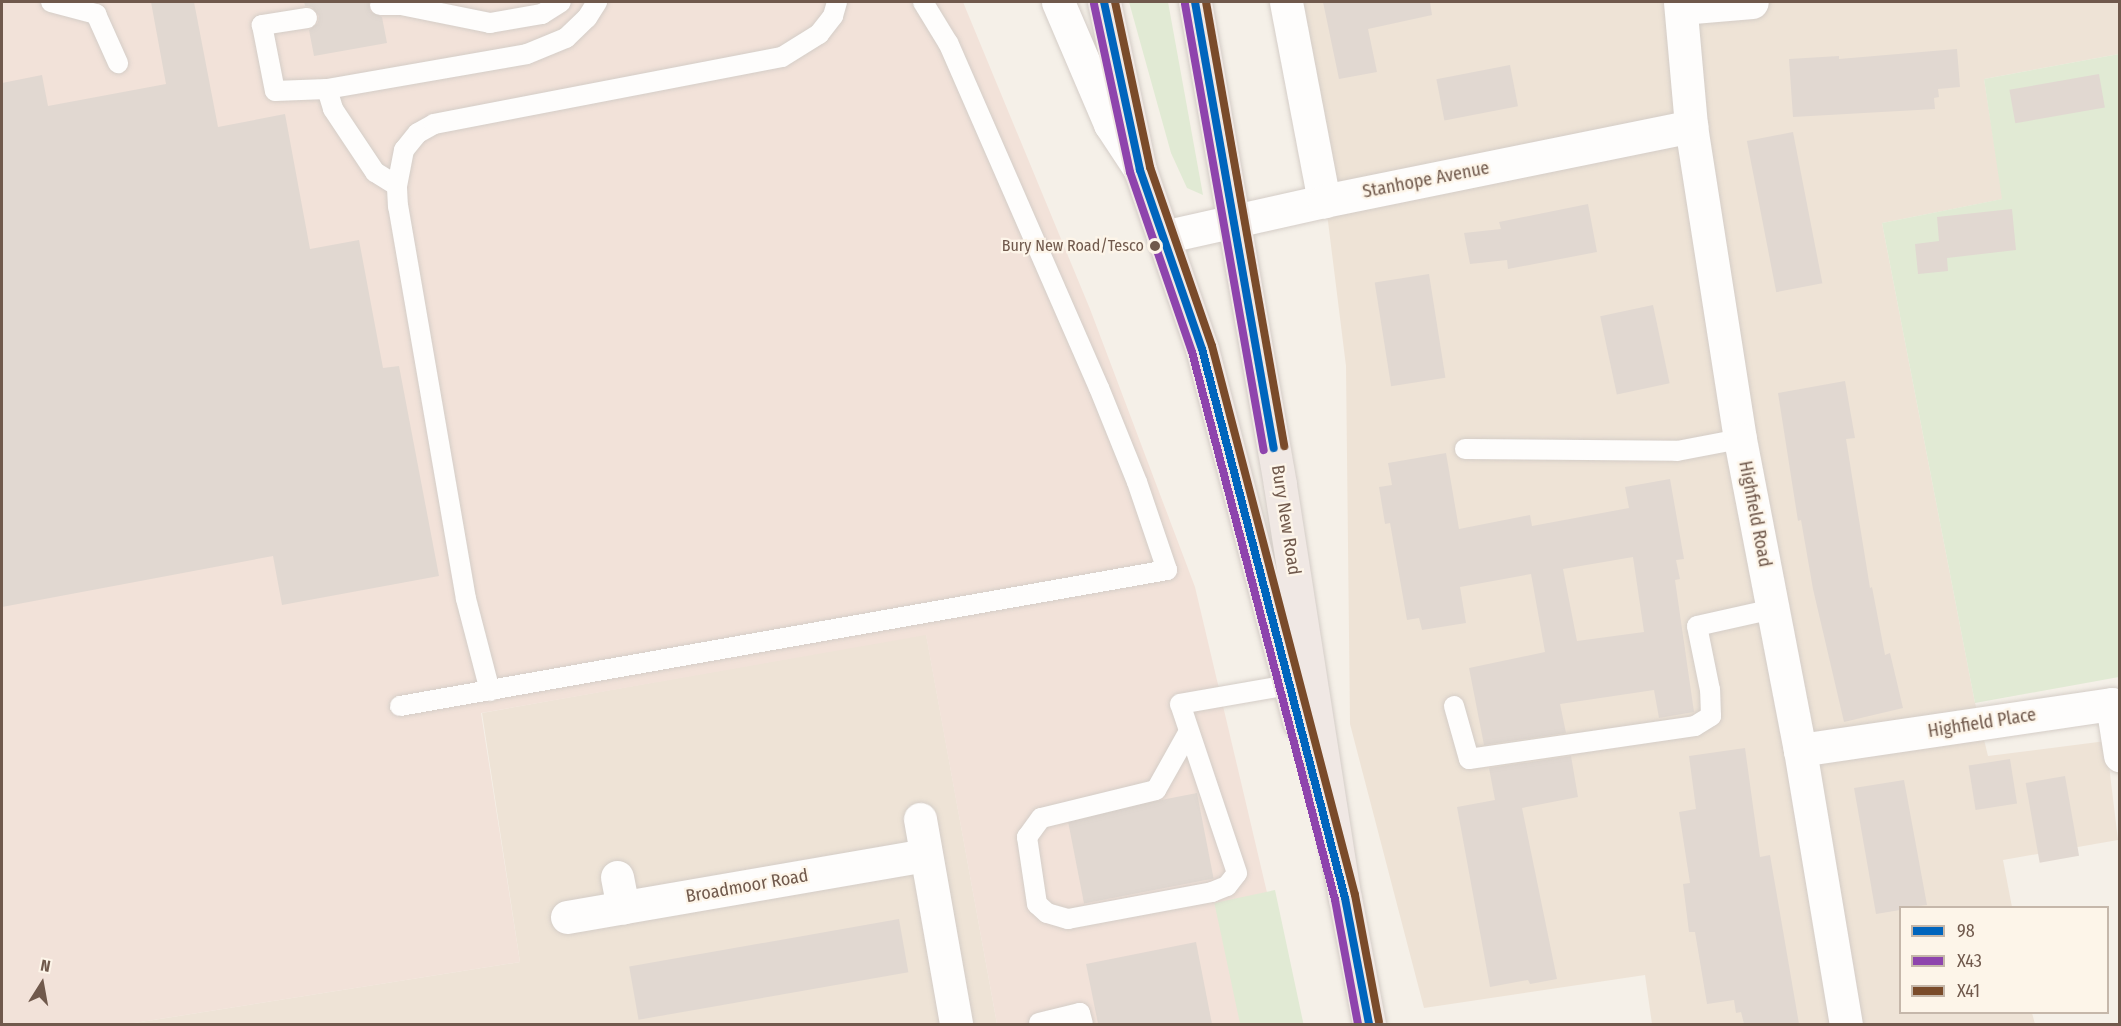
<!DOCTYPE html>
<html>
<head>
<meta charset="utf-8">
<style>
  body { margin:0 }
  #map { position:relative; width:2121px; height:1026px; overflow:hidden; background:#f5f0e8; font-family:"Fira Sans Condensed",sans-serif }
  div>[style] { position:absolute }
  .residential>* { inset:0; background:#eee3d6 }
  .commercial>* { inset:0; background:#f2e2d9 }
  .green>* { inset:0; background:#e1ead4; transform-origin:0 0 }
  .building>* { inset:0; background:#e1d8d1; transform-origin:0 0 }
  .roads { filter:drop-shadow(0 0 2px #d4cdc7) drop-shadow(0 0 2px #d4cdc7) }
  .lane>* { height:20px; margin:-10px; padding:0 10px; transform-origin:10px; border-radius:10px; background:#fefdfc }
  .street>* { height:33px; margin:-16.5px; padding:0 16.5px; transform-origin:16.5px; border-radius:16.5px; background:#fefdfc }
  .highway>* { height:33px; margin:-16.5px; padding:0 16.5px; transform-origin:16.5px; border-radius:16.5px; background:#f0e8e4 }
  .bus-1>* { height:8px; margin:-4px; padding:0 4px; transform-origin:4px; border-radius:4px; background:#0065bd }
  .bus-2>* { height:8px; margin:-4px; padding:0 4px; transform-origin:4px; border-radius:4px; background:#8e44ad }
  .bus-3>* { height:8px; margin:-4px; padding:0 4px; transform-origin:4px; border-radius:4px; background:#7a4b2a }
  .dots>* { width:16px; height:16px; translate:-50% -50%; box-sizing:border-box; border:3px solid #fdf5e9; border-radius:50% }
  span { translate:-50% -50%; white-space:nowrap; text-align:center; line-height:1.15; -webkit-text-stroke:4.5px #fdf5e9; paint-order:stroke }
  .bus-label { font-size:16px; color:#70594c }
  .right { translate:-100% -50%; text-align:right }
  .street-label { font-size:18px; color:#70594c }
  .frame { position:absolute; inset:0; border:3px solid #70594c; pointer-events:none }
  .legend { position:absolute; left:1899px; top:906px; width:210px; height:108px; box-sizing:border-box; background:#fdf5e9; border:2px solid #c5b7aa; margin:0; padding:8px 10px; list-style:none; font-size:18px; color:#70594c }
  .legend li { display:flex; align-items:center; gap:12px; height:30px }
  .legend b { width:30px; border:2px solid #c5b7aa }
  .north { position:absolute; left:12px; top:954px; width:60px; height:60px; -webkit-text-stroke:4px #fdf5e9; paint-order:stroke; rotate:11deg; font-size:16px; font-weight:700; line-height:24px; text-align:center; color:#70594c }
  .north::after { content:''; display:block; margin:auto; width:21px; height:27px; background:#70594c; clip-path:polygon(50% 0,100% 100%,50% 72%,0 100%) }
</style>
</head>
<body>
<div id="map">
  <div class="residential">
    <div style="clip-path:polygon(1297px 2px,2119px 2px,2119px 54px,1984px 79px,2003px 199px,1882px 223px,1975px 703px,1988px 756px,2106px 741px,2118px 840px,2003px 860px,2012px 907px,1900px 908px,1900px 1012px,2032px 1013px,2035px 1024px,1652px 1024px,1645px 975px,1424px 1008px,1350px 724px,1346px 366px,1306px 45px)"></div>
    <div style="clip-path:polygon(926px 634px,997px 1024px,128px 1024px,520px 962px,482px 713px)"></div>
  </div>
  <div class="commercial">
    <div style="clip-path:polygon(2px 2px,963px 2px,1090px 309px,1195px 587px,1298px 1024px,997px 1024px,926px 635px,481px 713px,520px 962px,128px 1024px,2px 1024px)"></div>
  </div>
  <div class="green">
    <div style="clip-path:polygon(1129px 2px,1168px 2px,1203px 195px,1187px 188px,1171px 153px)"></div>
    <div style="clip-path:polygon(2119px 54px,2119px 677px,1975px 703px,1882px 223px,2002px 199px,1984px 79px)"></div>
    <div style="left:1275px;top:890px;width:137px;height:62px;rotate:78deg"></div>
  </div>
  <div class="building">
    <div style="clip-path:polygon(151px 2px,194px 2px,218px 127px,285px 114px,310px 249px,359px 240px,383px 368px,399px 366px,439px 576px,282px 605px,273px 556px,2px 607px,2px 83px,42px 75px,48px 106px,166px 84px)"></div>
    <div style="clip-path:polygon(304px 2px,369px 2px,370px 11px,382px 17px,387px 43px,314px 56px,309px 30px,318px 23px,319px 16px,312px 7px,305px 6px)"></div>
    <div style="clip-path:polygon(1323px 2px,1430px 2px,1432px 15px,1368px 29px,1377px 72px,1339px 79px)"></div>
    <div style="clip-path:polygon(1957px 49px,1960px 87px,1938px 89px,1939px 97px,1934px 98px,1935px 109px,1793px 117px,1789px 59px,1839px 56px,1839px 59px)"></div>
    <div style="left:1510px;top:65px;width:42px;height:75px;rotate:79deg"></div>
    <div style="left:2099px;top:74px;width:34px;height:91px;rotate:80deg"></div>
    <div style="left:1793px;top:132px;width:154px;height:47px;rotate:79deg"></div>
    <div style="clip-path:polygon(1588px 204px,1597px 252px,1508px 269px,1507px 260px,1470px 264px,1464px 233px,1501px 229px,1499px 222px)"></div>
    <div style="clip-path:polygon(2012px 209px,2016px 250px,1947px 258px,1948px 271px,1918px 274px,1915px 244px,1939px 241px,1937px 217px)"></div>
    <div style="left:1429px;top:274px;width:105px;height:55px;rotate:81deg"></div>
    <div style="left:1653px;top:305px;width:80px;height:54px;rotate:78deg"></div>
    <div style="clip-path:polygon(1845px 381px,1855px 438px,1846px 439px,1870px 588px,1872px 587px,1885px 655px,1890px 653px,1903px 708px,1844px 722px,1813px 589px,1801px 520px,1798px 521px,1778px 393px)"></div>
    <div style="clip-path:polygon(evenodd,1446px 453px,1459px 529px,1530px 515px,1532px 526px,1629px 508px,1625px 487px,1670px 479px,1684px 559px,1676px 560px,1680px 579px,1675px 580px,1694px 712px,1659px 718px,1654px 690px,1560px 704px,1566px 733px,1484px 745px,1469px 668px,1545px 652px,1531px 574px,1460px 587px,1466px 623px,1422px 630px,1419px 618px,1407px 620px,1390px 523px,1385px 524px,1379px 487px,1392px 485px,1388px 463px,1446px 453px,1633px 557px,1644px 632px,1577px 641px,1563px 569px,1633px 557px)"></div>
    <div style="clip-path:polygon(1745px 748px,1760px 857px,1770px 855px,1799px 1024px,1744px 1024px,1741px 1012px,1736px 1013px,1734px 1000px,1707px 1004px,1695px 932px,1689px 932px,1683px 884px,1690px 883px,1679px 812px,1696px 809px,1689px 756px)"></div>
    <div style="clip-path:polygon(1571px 756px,1578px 797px,1522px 808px,1557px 979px,1530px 984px,1528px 980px,1490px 987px,1457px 807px,1495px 800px,1489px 768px)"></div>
    <div style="left:2010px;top:759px;width:45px;height:42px;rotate:81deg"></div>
    <div style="left:2065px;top:776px;width:81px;height:40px;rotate:80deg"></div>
    <div style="clip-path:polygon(1904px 780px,1927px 905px,1900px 908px,1900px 910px,1876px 914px,1854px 788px)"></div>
    <div style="left:1197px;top:793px;width:87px;height:132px;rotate:79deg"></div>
    <div style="left:899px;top:919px;width:54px;height:274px;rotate:80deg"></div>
    <div style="clip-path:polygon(1196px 942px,1212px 1024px,1098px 1024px,1086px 964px)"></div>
  </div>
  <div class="roads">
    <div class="lane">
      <div style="left:51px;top:2px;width:47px;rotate:14.9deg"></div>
      <div style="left:96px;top:14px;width:54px;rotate:65.8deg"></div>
      <div style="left:380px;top:5px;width:21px"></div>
      <div style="left:401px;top:5px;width:91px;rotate:11.4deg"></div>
      <div style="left:490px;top:23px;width:53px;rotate:-9.8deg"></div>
      <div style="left:542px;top:14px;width:22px;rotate:-32deg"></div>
      <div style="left:307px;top:18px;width:46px;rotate:171.2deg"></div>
      <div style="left:262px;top:25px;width:67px;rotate:78.9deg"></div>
      <div style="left:275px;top:91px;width:52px;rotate:-2.2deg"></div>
      <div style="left:327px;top:89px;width:203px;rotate:-9.9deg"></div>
      <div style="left:527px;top:54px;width:42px;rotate:-22.3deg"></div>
      <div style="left:566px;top:38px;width:29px;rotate:-44deg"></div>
      <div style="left:587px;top:18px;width:19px;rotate:-58deg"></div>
      <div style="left:327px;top:89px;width:21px;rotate:73deg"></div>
      <div style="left:333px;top:109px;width:76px;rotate:56.3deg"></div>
      <div style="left:375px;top:172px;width:26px;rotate:32deg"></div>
      <div style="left:1465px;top:449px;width:212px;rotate:0.5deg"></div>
      <div style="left:1677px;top:451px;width:64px;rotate:-10.8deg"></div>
      <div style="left:490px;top:691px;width:95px;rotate:-104.6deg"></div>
      <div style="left:466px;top:599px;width:398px;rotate:-99.8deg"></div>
      <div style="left:398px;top:207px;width:21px;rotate:-93deg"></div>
      <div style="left:397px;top:186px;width:37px;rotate:-79deg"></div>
      <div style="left:404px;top:150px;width:22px;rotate:-51deg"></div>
      <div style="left:418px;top:133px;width:18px;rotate:-29deg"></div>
      <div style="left:434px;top:124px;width:354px;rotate:-10.9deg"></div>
      <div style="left:782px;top:57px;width:44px;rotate:-31.9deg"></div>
      <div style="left:819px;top:34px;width:23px;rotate:-52deg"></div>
      <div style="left:833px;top:16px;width:15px;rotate:-74deg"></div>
      <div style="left:400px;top:706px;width:779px;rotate:-10.05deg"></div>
      <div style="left:1167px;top:570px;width:93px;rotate:-108.8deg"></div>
      <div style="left:1137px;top:482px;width:101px;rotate:-112deg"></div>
      <div style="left:1099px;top:388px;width:377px;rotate:-113.6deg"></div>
      <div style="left:948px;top:43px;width:48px;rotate:-121.4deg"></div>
      <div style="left:1454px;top:706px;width:55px;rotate:74.2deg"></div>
      <div style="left:1469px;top:759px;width:228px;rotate:-8.3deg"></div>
      <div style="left:1695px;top:726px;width:19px;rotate:-32deg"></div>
      <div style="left:1711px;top:716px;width:26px;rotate:-92deg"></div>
      <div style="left:1710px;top:690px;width:65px;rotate:-101.5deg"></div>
      <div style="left:1697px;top:626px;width:78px;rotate:-12.6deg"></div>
      <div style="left:1188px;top:733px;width:65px;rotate:119.3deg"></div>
      <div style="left:1156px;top:790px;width:118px;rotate:166.3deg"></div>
      <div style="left:1041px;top:818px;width:24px;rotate:126deg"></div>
      <div style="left:1027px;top:837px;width:68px;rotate:81.5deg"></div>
      <div style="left:1037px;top:904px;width:13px;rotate:42deg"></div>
      <div style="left:1047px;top:913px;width:22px;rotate:16deg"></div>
      <div style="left:1068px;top:919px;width:147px;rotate:-10.6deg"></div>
      <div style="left:1212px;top:892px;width:16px;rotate:-22deg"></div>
      <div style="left:1227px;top:886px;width:16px;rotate:-52deg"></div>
      <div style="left:1237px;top:873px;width:178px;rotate:-108.6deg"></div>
      <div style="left:1180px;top:704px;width:111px;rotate:-9.9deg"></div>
      <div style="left:1039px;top:1023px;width:42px;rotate:-13.7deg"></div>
      <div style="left:1080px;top:1013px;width:11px;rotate:75deg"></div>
    </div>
    <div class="street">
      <div style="left:1058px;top:2px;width:133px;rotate:66.9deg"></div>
      <div style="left:1110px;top:124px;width:53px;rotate:56.6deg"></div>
      <div style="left:1286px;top:2px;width:203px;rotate:79.2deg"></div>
      <div style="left:1680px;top:2px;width:124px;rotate:84.9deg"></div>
      <div style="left:1691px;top:126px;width:317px;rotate:81.1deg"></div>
      <div style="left:1740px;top:439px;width:317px;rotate:79.1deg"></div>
      <div style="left:1800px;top:750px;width:278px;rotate:80.5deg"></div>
      <div style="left:1681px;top:8px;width:71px;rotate:-4.8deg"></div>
      <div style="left:1163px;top:237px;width:165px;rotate:-12.6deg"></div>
      <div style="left:1324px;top:201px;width:375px;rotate:-11.5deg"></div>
      <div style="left:1800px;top:750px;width:315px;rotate:-8.4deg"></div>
      <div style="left:2112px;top:704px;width:52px;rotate:81.1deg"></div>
      <div style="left:920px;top:819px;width:208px;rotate:80deg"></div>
      <div style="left:617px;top:877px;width:31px;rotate:79deg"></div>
      <div style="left:567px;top:917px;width:364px;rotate:-9.8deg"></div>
    </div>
    <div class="highway">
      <div style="left:1104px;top:2px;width:172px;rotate:77.9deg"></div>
      <div style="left:1140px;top:170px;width:189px;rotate:70.9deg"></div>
      <div style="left:1202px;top:349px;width:385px;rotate:75.4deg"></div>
      <div style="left:1195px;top:2px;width:490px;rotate:80deg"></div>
      <div style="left:1280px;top:485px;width:418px;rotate:81.1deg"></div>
      <div style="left:1345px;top:898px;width:128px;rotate:79.2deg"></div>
    </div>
  </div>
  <div class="bus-1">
    <div style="left:1104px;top:2px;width:172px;rotate:77.9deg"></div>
    <div style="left:1140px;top:170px;width:189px;rotate:70.9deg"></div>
    <div style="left:1202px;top:349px;width:567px;rotate:75.4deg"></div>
    <div style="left:1345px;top:898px;width:128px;rotate:79.2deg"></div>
    <div style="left:1195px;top:2px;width:453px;rotate:80deg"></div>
  </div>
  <div class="bus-2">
    <div style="left:1094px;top:4px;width:172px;rotate:77.9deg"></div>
    <div style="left:1130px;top:172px;width:190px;rotate:71deg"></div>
    <div style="left:1192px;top:352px;width:566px;rotate:75.37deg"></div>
    <div style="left:1335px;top:900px;width:126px;rotate:79.5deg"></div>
    <div style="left:1185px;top:4px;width:453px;rotate:80deg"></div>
  </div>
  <div class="bus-3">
    <div style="left:1115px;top:2px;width:169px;rotate:78deg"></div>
    <div style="left:1150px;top:167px;width:189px;rotate:70.9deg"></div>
    <div style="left:1212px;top:346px;width:567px;rotate:75.4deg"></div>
    <div style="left:1355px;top:895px;width:129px;rotate:79.3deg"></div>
    <div style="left:1206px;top:2px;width:451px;rotate:80deg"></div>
  </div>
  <div class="dots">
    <div style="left:1155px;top:246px;background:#70594c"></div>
  </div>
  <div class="bus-label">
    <span class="right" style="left:1144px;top:246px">Bury New Road/Tesco</span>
  </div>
  <div class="street-label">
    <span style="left:1426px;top:180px;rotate:-11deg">Stanhope Avenue</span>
    <span style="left:1755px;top:514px;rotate:79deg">Highfield Road</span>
    <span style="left:1286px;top:520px;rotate:81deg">Bury New Road</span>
    <span style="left:1982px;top:723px;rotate:-9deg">Highfield Place</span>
    <span style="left:747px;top:886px;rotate:-10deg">Broadmoor Road</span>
  </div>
  <div class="frame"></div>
  <ul class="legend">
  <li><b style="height:8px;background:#0065bd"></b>98</li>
  <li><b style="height:8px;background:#8e44ad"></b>X43</li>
  <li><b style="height:8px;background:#7a4b2a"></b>X41</li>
  </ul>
  <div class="north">N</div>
</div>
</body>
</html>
